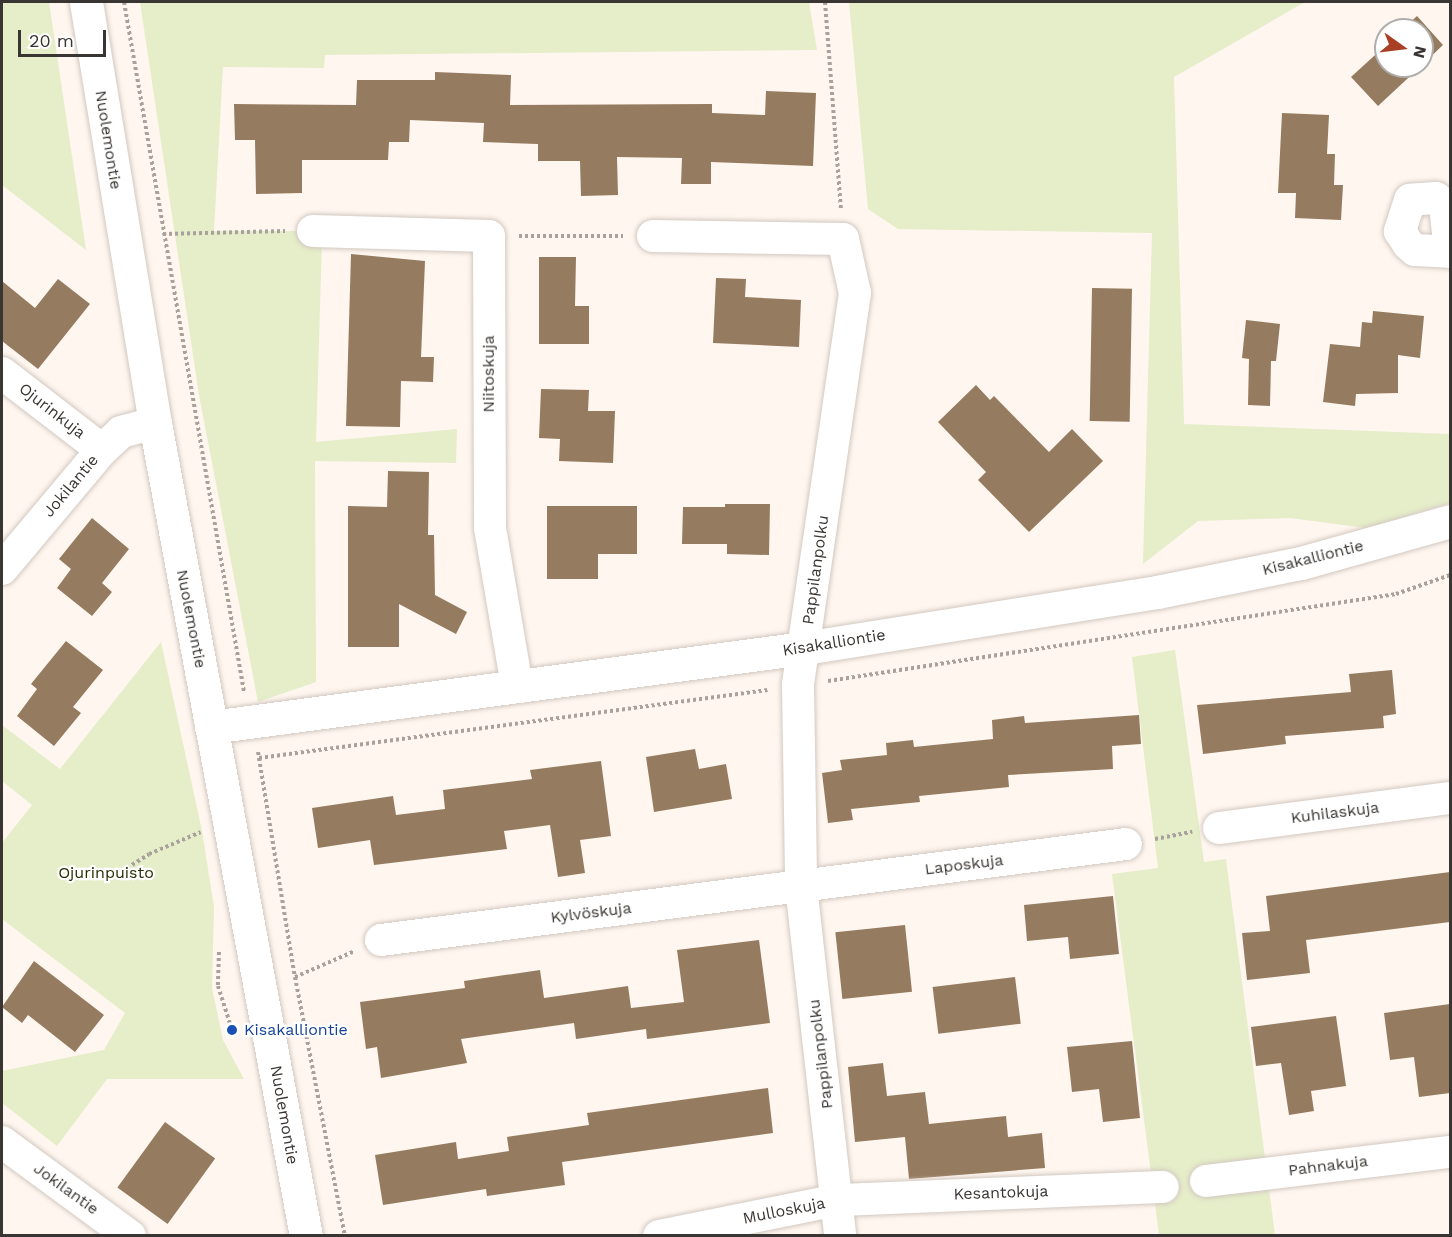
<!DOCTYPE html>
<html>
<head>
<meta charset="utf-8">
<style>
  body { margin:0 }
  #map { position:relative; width:1452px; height:1237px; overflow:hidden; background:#fef6ef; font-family:"Work Sans",sans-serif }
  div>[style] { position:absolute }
  .green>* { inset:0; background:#e5edc9 }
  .building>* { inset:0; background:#957b5f; transform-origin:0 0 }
  .path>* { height:4px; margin-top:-2px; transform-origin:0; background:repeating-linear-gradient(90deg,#a8a19c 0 3px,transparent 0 6px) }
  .roads { filter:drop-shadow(0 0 2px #d2c8c0) drop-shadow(0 0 2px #d2c8c0) }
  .street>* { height:32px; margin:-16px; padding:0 16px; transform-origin:16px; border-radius:16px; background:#fff }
  .secondary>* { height:33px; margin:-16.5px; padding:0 16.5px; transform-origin:16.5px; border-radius:16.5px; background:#fff }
  .dots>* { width:16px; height:16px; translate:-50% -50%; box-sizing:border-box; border:3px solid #fff; border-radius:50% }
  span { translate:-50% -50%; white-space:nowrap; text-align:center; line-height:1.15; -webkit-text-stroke:4.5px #fff; paint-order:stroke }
  .street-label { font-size:16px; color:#393532 }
  .park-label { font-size:16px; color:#282d00 }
  .transit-label { font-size:16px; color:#164399 }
  .left { translate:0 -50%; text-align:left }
  .frame { position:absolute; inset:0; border:3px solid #393532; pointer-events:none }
  .north { position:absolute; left:1374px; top:18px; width:60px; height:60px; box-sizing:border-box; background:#fff; border:2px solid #b0aead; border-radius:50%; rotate:104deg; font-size:16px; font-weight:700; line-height:24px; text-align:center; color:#393532 }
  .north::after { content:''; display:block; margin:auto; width:21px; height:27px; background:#a94025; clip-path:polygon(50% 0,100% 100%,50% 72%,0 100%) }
  .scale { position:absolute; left:18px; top:30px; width:88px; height:27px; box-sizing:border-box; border:3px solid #393532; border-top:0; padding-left:8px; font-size:18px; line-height:21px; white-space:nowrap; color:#393532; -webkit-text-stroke:4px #fff; paint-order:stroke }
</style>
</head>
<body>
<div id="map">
  <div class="green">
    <div style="clip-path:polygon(2px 2px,49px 2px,86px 250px,2px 185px)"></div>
    <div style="clip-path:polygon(140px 2px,809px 2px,817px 50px,325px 55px,324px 68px,223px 67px,214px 231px,313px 231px,322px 240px,316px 442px,457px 429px,456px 463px,315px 461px,316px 682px,258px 702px,199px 395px)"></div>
    <div style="clip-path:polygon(849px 2px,1305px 2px,1174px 77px,1184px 424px,1450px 434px,1450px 503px,1366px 528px,1290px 518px,1198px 521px,1143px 564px,1152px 233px,898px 229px,868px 209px)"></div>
    <div style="clip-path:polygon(161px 642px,202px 831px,214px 907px,212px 988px,223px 1040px,244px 1079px,107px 1079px,57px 1146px,2px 1103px,2px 1071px,104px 1050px,125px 1013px,2px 919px,2px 843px,32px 805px,2px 781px,2px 725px,60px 769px)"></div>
    <div style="clip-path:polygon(1175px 650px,1204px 862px,1226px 859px,1275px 1235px,1159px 1235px,1112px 874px,1158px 868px,1132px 657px)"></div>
  </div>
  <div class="building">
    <div style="clip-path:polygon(1417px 16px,1443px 45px,1422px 65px,1422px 30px,1402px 30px)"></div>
    <div style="clip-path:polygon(1386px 45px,1386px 66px,1421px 66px,1378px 106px,1351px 77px)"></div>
    <div style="clip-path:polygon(435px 72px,511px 75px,510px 105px,712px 104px,712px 113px,765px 115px,766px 91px,816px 93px,813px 166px,711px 162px,711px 184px,681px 184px,682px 158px,617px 157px,618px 195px,581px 196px,580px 161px,538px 161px,538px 144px,483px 142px,484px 123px,410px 120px,409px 142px,389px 142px,388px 160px,302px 160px,302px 193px,256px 194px,255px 140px,235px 140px,234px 104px,356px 105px,357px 80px,435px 80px)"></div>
    <div style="clip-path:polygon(1282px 113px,1329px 115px,1327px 154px,1335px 154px,1334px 185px,1343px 185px,1341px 220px,1295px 218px,1296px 193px,1278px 193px)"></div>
    <div style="clip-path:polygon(351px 254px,425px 261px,421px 357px,434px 357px,433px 382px,401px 381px,400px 427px,346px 426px)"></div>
    <div style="clip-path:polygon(539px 257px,576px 257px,575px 306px,589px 306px,589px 344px,539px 344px)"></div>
    <div style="clip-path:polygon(716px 278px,746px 279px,745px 297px,801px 300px,799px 347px,713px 343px)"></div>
    <div style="clip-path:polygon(58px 279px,90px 304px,38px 369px,2px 341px,2px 281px,35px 308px)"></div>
    <div style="left:1092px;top:288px;width:40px;height:133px;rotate:1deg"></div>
    <div style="clip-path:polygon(1373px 311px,1424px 316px,1420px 358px,1398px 355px,1398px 393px,1356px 394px,1355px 406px,1323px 402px,1330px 344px,1360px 347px,1362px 322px,1372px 323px)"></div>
    <div style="clip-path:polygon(1246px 320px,1280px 324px,1276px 361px,1271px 361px,1270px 406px,1248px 405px,1249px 359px,1242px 358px)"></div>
    <div style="clip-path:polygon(976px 385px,990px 400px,994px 396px,1049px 452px,1072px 429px,1103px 461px,1029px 532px,978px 480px,986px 472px,938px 422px)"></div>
    <div style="clip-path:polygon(541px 389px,589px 390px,588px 411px,615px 411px,613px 463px,559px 461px,560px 439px,539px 438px)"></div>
    <div style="clip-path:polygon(388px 471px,429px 472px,428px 535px,434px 535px,435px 595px,467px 612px,456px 634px,399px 604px,399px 647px,348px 647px,348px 506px,387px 507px)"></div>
    <div style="clip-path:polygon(725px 504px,770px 504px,769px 555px,727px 554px,727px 544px,682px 544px,683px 507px,725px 507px)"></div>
    <div style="clip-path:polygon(547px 506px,637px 506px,637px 554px,598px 554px,598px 579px,547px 579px)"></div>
    <div style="clip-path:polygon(92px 518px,129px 549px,102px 583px,112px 592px,92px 616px,57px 588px,71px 569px,59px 559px)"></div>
    <div style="clip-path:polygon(66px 641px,103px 670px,73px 707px,81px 713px,54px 746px,17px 716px,37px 689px,31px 684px)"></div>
    <div style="clip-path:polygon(1392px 670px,1396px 714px,1383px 716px,1384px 728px,1285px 736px,1286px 744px,1203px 754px,1197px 705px,1351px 692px,1349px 674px)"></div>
    <div style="clip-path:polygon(1139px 715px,1141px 744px,1112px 746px,1113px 769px,1008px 775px,1009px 787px,919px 796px,920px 802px,851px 809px,853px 820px,828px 823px,822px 773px,842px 770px,840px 760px,887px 755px,886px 743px,913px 740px,914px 747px,993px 739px,992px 720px,1024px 716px,1025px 723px)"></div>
    <div style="clip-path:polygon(695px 749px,699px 769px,726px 764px,732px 799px,654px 812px,646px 757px)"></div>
    <div style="clip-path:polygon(601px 761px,611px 836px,580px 840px,585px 873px,558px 877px,550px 825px,504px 831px,507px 849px,374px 865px,370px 840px,318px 848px,312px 808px,393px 796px,396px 815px,445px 809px,443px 790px,532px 779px,530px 770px)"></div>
    <div style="clip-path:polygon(1450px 872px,1450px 922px,1306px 940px,1310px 973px,1247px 980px,1242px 933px,1270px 931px,1266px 896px)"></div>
    <div style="clip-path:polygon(1113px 896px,1119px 954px,1070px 959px,1068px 937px,1027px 941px,1024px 905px)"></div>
    <div style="left:905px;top:925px;width:67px;height:70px;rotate:84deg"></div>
    <div style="clip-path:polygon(759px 940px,770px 1023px,647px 1039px,646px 1029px,576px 1039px,574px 1023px,461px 1039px,467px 1063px,381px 1078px,377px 1047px,366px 1049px,360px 1002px,465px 988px,464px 981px,540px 970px,544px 998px,628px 986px,631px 1008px,684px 1002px,677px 950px)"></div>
    <div style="clip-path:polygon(34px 961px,104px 1015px,75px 1052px,28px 1015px,22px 1023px,2px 1007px)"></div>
    <div style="left:1015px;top:977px;width:47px;height:83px;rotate:83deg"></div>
    <div style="clip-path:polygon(1450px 1004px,1450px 1093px,1419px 1097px,1414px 1057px,1390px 1060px,1384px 1013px)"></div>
    <div style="clip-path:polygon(1336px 1016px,1346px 1086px,1311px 1091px,1314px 1111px,1289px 1115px,1281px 1063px,1256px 1066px,1251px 1027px)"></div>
    <div style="clip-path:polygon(1132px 1041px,1140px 1118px,1103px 1122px,1099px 1089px,1072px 1092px,1067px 1047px)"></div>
    <div style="clip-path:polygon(883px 1063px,887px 1096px,925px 1092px,929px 1124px,1006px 1116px,1008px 1137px,1042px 1133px,1045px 1168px,909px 1179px,905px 1137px,855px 1142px,848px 1067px)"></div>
    <div style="clip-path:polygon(768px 1088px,773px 1133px,562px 1162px,565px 1185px,487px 1196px,486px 1189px,383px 1205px,375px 1155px,456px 1142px,458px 1159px,509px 1151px,507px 1137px,589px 1125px,587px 1113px)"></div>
    <div style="left:165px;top:1122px;width:62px;height:81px;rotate:36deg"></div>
  </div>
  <div class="path">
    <div style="left:124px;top:2px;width:700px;rotate:80.13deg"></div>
    <div style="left:825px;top:2px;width:207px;rotate:85.6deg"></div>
    <div style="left:163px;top:234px;width:122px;rotate:-1.4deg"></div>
    <div style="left:519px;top:236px;width:104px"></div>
    <div style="left:828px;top:681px;width:575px;rotate:-8.71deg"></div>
    <div style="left:1396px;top:594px;width:57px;rotate:-19.4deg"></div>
    <div style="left:258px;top:752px;width:228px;rotate:80.7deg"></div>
    <div style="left:295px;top:977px;width:264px;rotate:79.1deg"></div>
    <div style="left:259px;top:758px;width:513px;rotate:-7.62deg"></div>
    <div style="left:1155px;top:839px;width:38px;rotate:-11deg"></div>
    <div style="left:127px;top:868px;width:26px;rotate:-32deg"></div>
    <div style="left:149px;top:854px;width:56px;rotate:-22.9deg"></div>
    <div style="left:219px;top:952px;width:34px;rotate:92deg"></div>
    <div style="left:218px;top:986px;width:46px;rotate:72.3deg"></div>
    <div style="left:295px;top:977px;width:65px;rotate:-23.4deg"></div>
  </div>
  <div class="roads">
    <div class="street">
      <div style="left:313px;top:231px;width:176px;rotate:1.6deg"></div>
      <div style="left:489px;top:236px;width:292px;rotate:89.8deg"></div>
      <div style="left:490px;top:528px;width:160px;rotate:80.3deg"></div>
      <div style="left:653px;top:236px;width:190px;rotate:0.9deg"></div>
      <div style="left:843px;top:239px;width:55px;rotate:77.5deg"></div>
      <div style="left:855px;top:293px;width:396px;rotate:98.3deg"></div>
      <div style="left:798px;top:685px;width:201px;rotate:89.1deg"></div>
      <div style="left:801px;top:886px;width:352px;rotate:83.6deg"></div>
      <div style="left:1450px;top:252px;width:47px;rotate:-96.1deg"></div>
      <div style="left:1445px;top:205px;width:11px;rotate:-142deg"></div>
      <div style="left:1436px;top:198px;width:26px;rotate:176deg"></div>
      <div style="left:1410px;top:200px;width:33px;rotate:108deg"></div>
      <div style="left:1400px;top:231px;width:15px;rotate:58deg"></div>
      <div style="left:1408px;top:244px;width:9px;rotate:41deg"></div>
      <div style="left:1415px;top:250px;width:35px;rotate:3deg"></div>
      <div style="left:2px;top:373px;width:126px;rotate:37.6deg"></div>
      <div style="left:2px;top:569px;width:155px;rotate:-50deg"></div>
      <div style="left:102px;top:450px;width:26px;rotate:-43deg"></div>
      <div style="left:121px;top:432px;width:35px;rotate:-15deg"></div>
      <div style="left:1219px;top:828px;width:233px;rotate:-7.4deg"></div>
      <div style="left:381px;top:940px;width:751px;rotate:-7.34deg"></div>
      <div style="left:2px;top:1142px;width:159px;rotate:36.3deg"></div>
      <div style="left:1206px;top:1181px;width:246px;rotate:-6.8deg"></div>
      <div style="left:659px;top:1236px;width:183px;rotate:-11.4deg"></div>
      <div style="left:838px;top:1200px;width:325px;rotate:-2.3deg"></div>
    </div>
    <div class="secondary">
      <div style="left:86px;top:2px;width:427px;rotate:80.7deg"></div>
      <div style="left:155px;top:423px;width:827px;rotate:79.48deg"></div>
      <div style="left:211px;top:727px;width:598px;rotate:-7.59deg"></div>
      <div style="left:804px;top:648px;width:357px;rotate:-9deg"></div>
      <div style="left:1157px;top:592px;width:147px;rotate:-11.4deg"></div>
      <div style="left:1301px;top:563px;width:155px;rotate:-15.7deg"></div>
    </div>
  </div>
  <div class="dots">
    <div style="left:232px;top:1030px;background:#1a4fb4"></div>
  </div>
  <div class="street-label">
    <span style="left:108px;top:140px;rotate:81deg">Nuolemontie</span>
    <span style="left:489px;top:374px;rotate:-90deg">Niitoskuja</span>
    <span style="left:52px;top:411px;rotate:38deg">Ojurinkuja</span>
    <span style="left:71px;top:486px;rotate:-50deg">Jokilantie</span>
    <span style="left:1313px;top:558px;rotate:-14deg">Kisakalliontie</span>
    <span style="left:816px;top:570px;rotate:-82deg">Pappilanpolku</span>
    <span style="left:191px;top:619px;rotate:79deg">Nuolemontie</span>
    <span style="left:834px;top:643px;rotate:-9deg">Kisakalliontie</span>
    <span style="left:1335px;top:813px;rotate:-7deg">Kuhilaskuja</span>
    <span style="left:964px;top:865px;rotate:-7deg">Laposkuja</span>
    <span style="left:591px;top:913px;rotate:-7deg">Kylvöskuja</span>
    <span style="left:821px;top:1054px;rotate:-97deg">Pappilanpolku</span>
    <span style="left:284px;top:1115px;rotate:80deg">Nuolemontie</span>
    <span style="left:1328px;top:1166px;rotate:-7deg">Pahnakuja</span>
    <span style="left:66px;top:1189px;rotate:36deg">Jokilantie</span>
    <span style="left:1001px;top:1193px;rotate:-2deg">Kesantokuja</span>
    <span style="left:784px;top:1211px;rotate:-11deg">Mulloskuja</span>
  </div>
  <div class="park-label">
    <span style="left:106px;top:873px">Ojurinpuisto</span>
  </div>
  <div class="transit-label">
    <span class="left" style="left:244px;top:1030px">Kisakalliontie</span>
  </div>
  <div class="frame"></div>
  <div class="north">N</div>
  <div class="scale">20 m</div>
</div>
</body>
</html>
